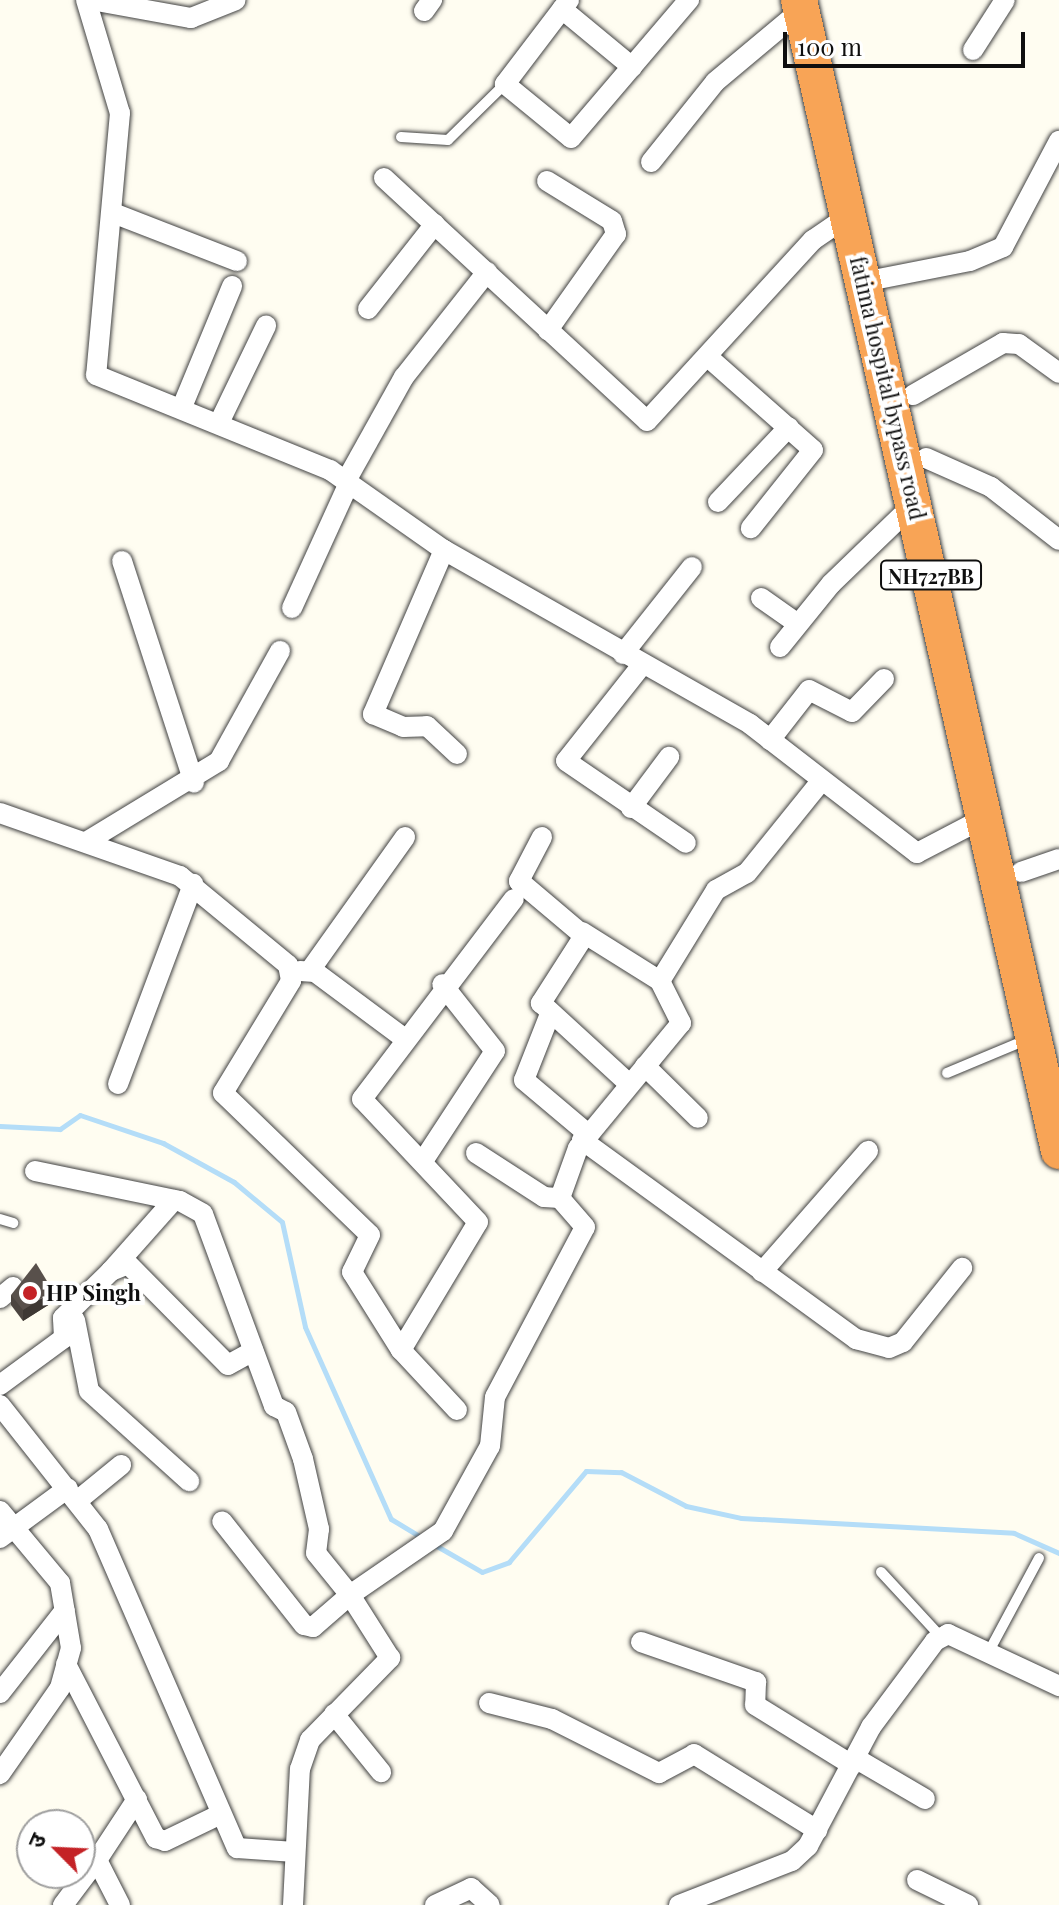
<!DOCTYPE html>
<html>
<head>
<meta charset="utf-8">
<style>
  body { margin:0 }
  #map { position:relative; width:1059px; height:1905px; overflow:hidden; background:#fffdf1; font-family:"Playfair Display","Noto Sans Devanagari",serif }
  div>[style] { position:absolute }
  .stream>* { height:5px; margin:-2.5px; padding:0 2.5px; transform-origin:2.5px; border-radius:2.5px; background:#b4ddf8 }
  .roads { filter:drop-shadow(0 0 2px #424242) drop-shadow(0 0 2px #424242) }
  .lane>* { height:10px; margin:-5px; padding:0 5px; transform-origin:5px; border-radius:5px; background:#fff }
  .street>* { height:20px; margin:-10px; padding:0 10px; transform-origin:10px; border-radius:10px; background:#fff }
  .highway>* { height:36px; margin:-18px; padding:0 18px; transform-origin:18px; border-radius:18px; background:#f8a456 }
  .wall>* { inset:0; background:#4c4540 }
  .shaded-wall>* { inset:0; background:#3e3834 }
  .building>* { inset:0; background:#58504b }
  .dots>* { width:22px; height:22px; translate:-50% -50%; box-sizing:border-box; border:4px solid #fff; border-radius:50% }
  span { translate:-50% -50%; white-space:nowrap; text-align:center; line-height:1.15; -webkit-text-stroke:8px #fff; paint-order:stroke }
  .shield-label span { padding:2px 6px; background:#fff; border:2px solid; border-radius:6px; -webkit-text-stroke-width:0 }
  .shield-label { font-size:20px; color:#0f0f0f; font-weight:700 }
  .street-label { font-size:22px; color:#0f0f0f }
  .poi-label { font-size:22px; color:#0f0f0f; font-weight:700 }
  .left { translate:0 -50%; text-align:left }
  .north { position:absolute; left:16px; top:1809px; width:80px; height:80px; box-sizing:border-box; background:#fff; border:2px solid #9f9f9f; border-radius:50%; rotate:294deg; font-size:22px; font-weight:700; line-height:32px; text-align:center; color:#0f0f0f }
  .north::after { content:''; display:block; margin:auto; width:28px; height:36px; background:#c42226; clip-path:polygon(50% 0,100% 100%,50% 72%,0 100%) }
  .scale { position:absolute; left:783px; top:32px; width:242px; height:36px; box-sizing:border-box; border:4px solid #0f0f0f; border-top:0; padding-left:10px; font-size:24px; line-height:28px; white-space:nowrap; color:#0f0f0f; -webkit-text-stroke:6px #fff; paint-order:stroke }
</style>
</head>
<body>
<div id="map">
  <div class="stream">
    <div style="left:0;top:1126px;width:60px;rotate:2.9deg"></div>
    <div style="left:60px;top:1129px;width:24px;rotate:-35deg"></div>
    <div style="left:80px;top:1115px;width:88px;rotate:18.6deg"></div>
    <div style="left:163px;top:1143px;width:81px;rotate:28.8deg"></div>
    <div style="left:234px;top:1182px;width:62px;rotate:39.8deg"></div>
    <div style="left:282px;top:1222px;width:107px;rotate:77.6deg"></div>
    <div style="left:305px;top:1327px;width:210px;rotate:65.9deg"></div>
    <div style="left:391px;top:1519px;width:37px;rotate:31deg"></div>
    <div style="left:435px;top:1545px;width:54px;rotate:29.9deg"></div>
    <div style="left:482px;top:1572px;width:29px;rotate:-20deg"></div>
    <div style="left:509px;top:1562px;width:119px;rotate:-49.8deg"></div>
    <div style="left:586px;top:1471px;width:35px;rotate:2deg"></div>
    <div style="left:621px;top:1472px;width:73px;rotate:27.6deg"></div>
    <div style="left:686px;top:1506px;width:56px;rotate:12.3deg"></div>
    <div style="left:741px;top:1518px;width:273px;rotate:3.1deg"></div>
    <div style="left:1014px;top:1533px;width:49px;rotate:24deg"></div>
  </div>
  <div class="roads">
    <div class="lane">
      <div style="left:401px;top:137px;width:47px;rotate:3.7deg"></div>
      <div style="left:448px;top:140px;width:80px;rotate:-44.5deg"></div>
      <div style="left:947px;top:1073px;width:86px;rotate:-22.7deg"></div>
      <div style="left:0;top:1219px;width:14px;rotate:17deg"></div>
      <div style="left:881px;top:1572px;width:88px;rotate:47.3deg"></div>
      <div style="left:987px;top:1655px;width:110px;rotate:-61.8deg"></div>
    </div>
    <div class="street">
      <div style="left:86px;top:0;width:118px;rotate:73.3deg"></div>
      <div style="left:120px;top:113px;width:263px;rotate:95.2deg"></div>
      <div style="left:96px;top:375px;width:253px;rotate:22.1deg"></div>
      <div style="left:330px;top:470px;width:139px;rotate:35.1deg"></div>
      <div style="left:444px;top:550px;width:352px;rotate:29.6deg"></div>
      <div style="left:750px;top:724px;width:211px;rotate:37.7deg"></div>
      <div style="left:917px;top:853px;width:76px;rotate:-27.6deg"></div>
      <div style="left:91px;top:0;width:102px;rotate:10.2deg"></div>
      <div style="left:191px;top:18px;width:48px;rotate:-21.8deg"></div>
      <div style="left:569px;top:0;width:106px;rotate:127.3deg"></div>
      <div style="left:505px;top:84px;width:85px;rotate:39.3deg"></div>
      <div style="left:571px;top:138px;width:182px;rotate:-49.5deg"></div>
      <div style="left:562px;top:9px;width:91px;rotate:39.6deg"></div>
      <div style="left:424px;top:11px;width:14px;rotate:-54deg"></div>
      <div style="left:973px;top:50px;width:59px;rotate:-57.4deg"></div>
      <div style="left:651px;top:162px;width:102px;rotate:-51.3deg"></div>
      <div style="left:715px;top:82px;width:112px;rotate:-39.9deg"></div>
      <div style="left:384px;top:178px;width:358px;rotate:42.7deg"></div>
      <div style="left:647px;top:421px;width:246px;rotate:-47.5deg"></div>
      <div style="left:813px;top:240px;width:42px;rotate:-34.4deg"></div>
      <div style="left:547px;top:181px;width:76px;rotate:31.6deg"></div>
      <div style="left:612px;top:221px;width:14px;rotate:73deg"></div>
      <div style="left:616px;top:234px;width:118px;rotate:125.3deg"></div>
      <div style="left:113px;top:213px;width:133px;rotate:21.2deg"></div>
      <div style="left:863px;top:282px;width:109px;rotate:-11.1deg"></div>
      <div style="left:970px;top:261px;width:36px;rotate:-23deg"></div>
      <div style="left:1003px;top:247px;width:120px;rotate:-62.2deg"></div>
      <div style="left:368px;top:309px;width:108px;rotate:-51.8deg"></div>
      <div style="left:708px;top:357px;width:140px;rotate:41.5deg"></div>
      <div style="left:813px;top:450px;width:100px;rotate:128.5deg"></div>
      <div style="left:913px;top:395px;width:104px;rotate:-30deg"></div>
      <div style="left:1003px;top:343px;width:16px;rotate:4deg"></div>
      <div style="left:1019px;top:344px;width:49px;rotate:35.9deg"></div>
      <div style="left:182px;top:407px;width:131px;rotate:-67.5deg"></div>
      <div style="left:220px;top:421px;width:106px;rotate:-64.2deg"></div>
      <div style="left:926px;top:458px;width:71px;rotate:24deg"></div>
      <div style="left:991px;top:487px;width:86px;rotate:37.9deg"></div>
      <div style="left:346px;top:481px;width:119px;rotate:-60.9deg"></div>
      <div style="left:404px;top:377px;width:134px;rotate:-51.7deg"></div>
      <div style="left:718px;top:502px;width:103px;rotate:-46.6deg"></div>
      <div style="left:444px;top:550px;width:179px;rotate:113.4deg"></div>
      <div style="left:373px;top:714px;width:33px;rotate:23deg"></div>
      <div style="left:403px;top:727px;width:24px;rotate:-2deg"></div>
      <div style="left:427px;top:726px;width:41px;rotate:43deg"></div>
      <div style="left:122px;top:561px;width:233px;rotate:72deg"></div>
      <div style="left:761px;top:598px;width:45px;rotate:35.1deg"></div>
      <div style="left:292px;top:608px;width:137px;rotate:-65.5deg"></div>
      <div style="left:780px;top:647px;width:81px;rotate:-51deg"></div>
      <div style="left:831px;top:584px;width:117px;rotate:-44deg"></div>
      <div style="left:623px;top:654px;width:111px;rotate:-51.6deg"></div>
      <div style="left:642px;top:665px;width:122px;rotate:128.4deg"></div>
      <div style="left:566px;top:761px;width:145px;rotate:34.3deg"></div>
      <div style="left:770px;top:740px;width:63px;rotate:-52deg"></div>
      <div style="left:809px;top:690px;width:48px;rotate:27.1deg"></div>
      <div style="left:852px;top:712px;width:46px;rotate:-45.9deg"></div>
      <div style="left:631px;top:808px;width:64px;rotate:-53.3deg"></div>
      <div style="left:0;top:813px;width:191px;rotate:19.3deg"></div>
      <div style="left:180px;top:876px;width:140px;rotate:39.5deg"></div>
      <div style="left:288px;top:965px;width:16px;rotate:79deg"></div>
      <div style="left:291px;top:981px;width:131px;rotate:121.3deg"></div>
      <div style="left:223px;top:1093px;width:204px;rotate:44deg"></div>
      <div style="left:370px;top:1235px;width:41px;rotate:115.9deg"></div>
      <div style="left:352px;top:1272px;width:92px;rotate:57.9deg"></div>
      <div style="left:401px;top:1350px;width:82px;rotate:47deg"></div>
      <div style="left:542px;top:837px;width:50px;rotate:117.6deg"></div>
      <div style="left:519px;top:881px;width:85px;rotate:40.2deg"></div>
      <div style="left:584px;top:936px;width:80px;rotate:122.7deg"></div>
      <div style="left:541px;top:1003px;width:120px;rotate:42.6deg"></div>
      <div style="left:86px;top:842px;width:156px;rotate:-31.3deg"></div>
      <div style="left:219px;top:761px;width:126px;rotate:-61deg"></div>
      <div style="left:1021px;top:872px;width:40px;rotate:-18.9deg"></div>
      <div style="left:582px;top:932px;width:92px;rotate:32.1deg"></div>
      <div style="left:311px;top:969px;width:162px;rotate:-54.5deg"></div>
      <div style="left:300px;top:971px;width:15px;rotate:4deg"></div>
      <div style="left:315px;top:972px;width:111px;rotate:36.6deg"></div>
      <div style="left:550px;top:1014px;width:71px;rotate:111.5deg"></div>
      <div style="left:524px;top:1080px;width:82px;rotate:40.1deg"></div>
      <div style="left:645px;top:1066px;width:74px;rotate:44.5deg"></div>
      <div style="left:118px;top:1084px;width:214px;rotate:-69.4deg"></div>
      <div style="left:582px;top:1140px;width:339px;rotate:36deg"></div>
      <div style="left:856px;top:1339px;width:34px;rotate:15deg"></div>
      <div style="left:889px;top:1348px;width:15px;rotate:-23deg"></div>
      <div style="left:903px;top:1342px;width:95px;rotate:-51.4deg"></div>
      <div style="left:476px;top:1153px;width:81px;rotate:32.9deg"></div>
      <div style="left:544px;top:1197px;width:16px;rotate:4deg"></div>
      <div style="left:423px;top:1161px;width:131px;rotate:-56.8deg"></div>
      <div style="left:495px;top:1051px;width:85px;rotate:-128.3deg"></div>
      <div style="left:35px;top:1171px;width:148px;rotate:11.7deg"></div>
      <div style="left:180px;top:1201px;width:26px;rotate:29deg"></div>
      <div style="left:203px;top:1214px;width:205px;rotate:69.7deg"></div>
      <div style="left:274px;top:1406px;width:13px;rotate:27deg"></div>
      <div style="left:286px;top:1412px;width:50px;rotate:70.1deg"></div>
      <div style="left:303px;top:1459px;width:72px;rotate:77.1deg"></div>
      <div style="left:319px;top:1529px;width:24px;rotate:97deg"></div>
      <div style="left:316px;top:1553px;width:54px;rotate:51deg"></div>
      <div style="left:350px;top:1595px;width:49px;rotate:139.1deg"></div>
      <div style="left:313px;top:1627px;width:9px;rotate:-167deg"></div>
      <div style="left:304px;top:1625px;width:132px;rotate:-128.3deg"></div>
      <div style="left:111px;top:1271px;width:95px;rotate:-48.4deg"></div>
      <div style="left:762px;top:1272px;width:161px;rotate:-48.8deg"></div>
      <div style="left:0;top:1298px;width:17px;rotate:-40deg"></div>
      <div style="left:75px;top:1320px;width:72px;rotate:78.8deg"></div>
      <div style="left:89px;top:1391px;width:135px;rotate:42deg"></div>
      <div style="left:401px;top:1350px;width:149px;rotate:-59deg"></div>
      <div style="left:478px;top:1222px;width:169px;rotate:-133.3deg"></div>
      <div style="left:362px;top:1099px;width:251px;rotate:-52.8deg"></div>
      <div style="left:0;top:1385px;width:79px;rotate:-36.3deg"></div>
      <div style="left:64px;top:1338px;width:20px;rotate:-93deg"></div>
      <div style="left:63px;top:1318px;width:67px;rotate:-44.4deg"></div>
      <div style="left:111px;top:1271px;width:18px;rotate:-22deg"></div>
      <div style="left:128px;top:1264px;width:142px;rotate:45.3deg"></div>
      <div style="left:228px;top:1365px;width:29px;rotate:-29deg"></div>
      <div style="left:0;top:1405px;width:158px;rotate:51.7deg"></div>
      <div style="left:98px;top:1529px;width:348px;rotate:66.5deg"></div>
      <div style="left:237px;top:1848px;width:58px;rotate:3.9deg"></div>
      <div style="left:77px;top:1501px;width:57px;rotate:-39.3deg"></div>
      <div style="left:0;top:1511px;width:94px;rotate:50.2deg"></div>
      <div style="left:60px;top:1583px;width:66px;rotate:80.4deg"></div>
      <div style="left:71px;top:1648px;width:41px;rotate:105.4deg"></div>
      <div style="left:60px;top:1688px;width:105px;rotate:124.9deg"></div>
      <div style="left:0;top:1538px;width:84px;rotate:-36.3deg"></div>
      <div style="left:641px;top:1642px;width:122px;rotate:19.2deg"></div>
      <div style="left:756px;top:1682px;width:23px;rotate:92deg"></div>
      <div style="left:755px;top:1705px;width:114px;rotate:31.7deg"></div>
      <div style="left:66px;top:1664px;width:196px;rotate:62.7deg"></div>
      <div style="left:156px;top:1838px;width:9px;rotate:18deg"></div>
      <div style="left:165px;top:1841px;width:62px;rotate:-25.7deg"></div>
      <div style="left:0;top:1693px;width:105px;rotate:-51.9deg"></div>
      <div style="left:489px;top:1703px;width:65px;rotate:14.3deg"></div>
      <div style="left:552px;top:1719px;width:120px;rotate:26.8deg"></div>
      <div style="left:659px;top:1773px;width:40px;rotate:-28deg"></div>
      <div style="left:694px;top:1754px;width:145px;rotate:31.7deg"></div>
      <div style="left:334px;top:1714px;width:75px;rotate:51deg"></div>
      <div style="left:855px;top:1758px;width:81px;rotate:30.4deg"></div>
      <div style="left:917px;top:1880px;width:57px;rotate:26.1deg"></div>
      <div style="left:63px;top:1905px;width:56px;rotate:-52.9deg"></div>
      <div style="left:120px;top:1905px;width:51px;rotate:-117.1deg"></div>
      <div style="left:97px;top:1860px;width:73px;rotate:-56.7deg"></div>
      <div style="left:293px;top:1905px;width:136px;rotate:-87.1deg"></div>
      <div style="left:300px;top:1769px;width:31px;rotate:-71deg"></div>
      <div style="left:310px;top:1740px;width:115px;rotate:-45.7deg"></div>
      <div style="left:390px;top:1658px;width:75px;rotate:-122.4deg"></div>
      <div style="left:350px;top:1595px;width:113px;rotate:-34.5deg"></div>
      <div style="left:443px;top:1531px;width:97px;rotate:-61.1deg"></div>
      <div style="left:490px;top:1446px;width:49px;rotate:-84.2deg"></div>
      <div style="left:495px;top:1397px;width:192px;rotate:-62.1deg"></div>
      <div style="left:585px;top:1227px;width:38px;rotate:-131deg"></div>
      <div style="left:560px;top:1198px;width:53px;rotate:-70.2deg"></div>
      <div style="left:578px;top:1148px;width:162px;rotate:-50.5deg"></div>
      <div style="left:681px;top:1023px;width:47px;rotate:-116.6deg"></div>
      <div style="left:660px;top:981px;width:107px;rotate:-58.4deg"></div>
      <div style="left:716px;top:890px;width:35px;rotate:-29deg"></div>
      <div style="left:747px;top:873px;width:119px;rotate:-51.1deg"></div>
      <div style="left:435px;top:1905px;width:40px;rotate:-25deg"></div>
      <div style="left:471px;top:1888px;width:25px;rotate:42deg"></div>
      <div style="left:679px;top:1905px;width:121px;rotate:-21.3deg"></div>
      <div style="left:792px;top:1861px;width:22px;rotate:-43deg"></div>
      <div style="left:808px;top:1846px;width:135px;rotate:-62.1deg"></div>
      <div style="left:871px;top:1727px;width:107px;rotate:-53.3deg"></div>
      <div style="left:935px;top:1641px;width:15px;rotate:-28deg"></div>
      <div style="left:948px;top:1634px;width:123px;rotate:25.1deg"></div>
    </div>
    <div class="highway">
      <div style="left:799px;top:0;width:1180px;rotate:77.27deg"></div>
    </div>
  </div>
  <div class="wall">
    <div style="clip-path:polygon(11px 1295px,53px 1302px,23px 1321px,11px 1305px)"></div>
  </div>
  <div class="shaded-wall">
    <div style="clip-path:polygon(53px 1291px,53px 1302px,23px 1321px,23px 1310px)"></div>
  </div>
  <div class="building">
    <div style="clip-path:polygon(36px 1263px,53px 1291px,23px 1310px,11px 1295px)"></div>
  </div>
  <div class="dots">
    <div style="left:30px;top:1293px;background:#c42226"></div>
  </div>
  <div class="shield-label">
    <span style="left:931px;top:575px">NH727BB</span>
  </div>
  <div class="street-label">
    <span style="left:888px;top:388px;rotate:77deg">fatima hospital bypass road</span>
  </div>
  <div class="poi-label">
    <span class="left" style="left:46px;top:1293px">HP Singh</span>
  </div>
  <div class="north">उ</div>
  <div class="scale">100 m</div>
</div>
</body>
</html>
